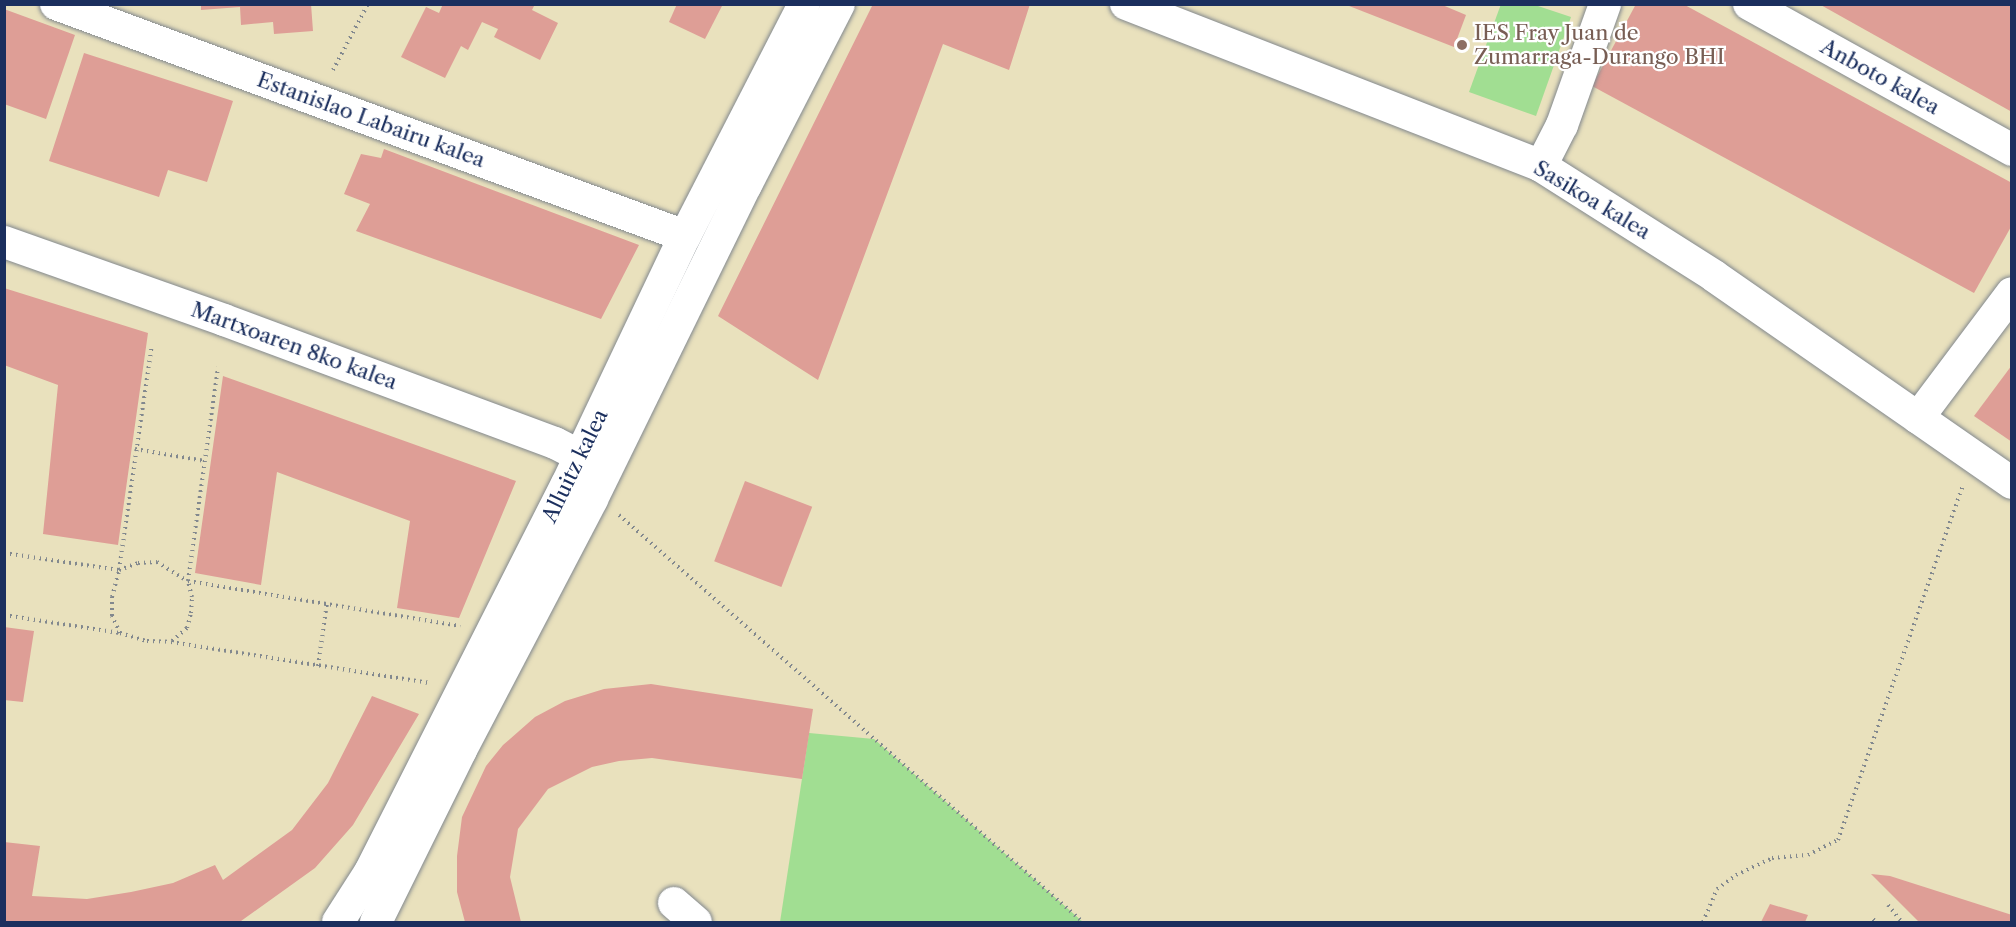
<!DOCTYPE html>
<html>
<head>
<meta charset="utf-8">
<style>
  body { margin:0 }
  #map { position:relative; width:2016px; height:927px; overflow:hidden; background:#e9e1bd; font-family:"Libre Caslon Text",serif }
  div>[style] { position:absolute }
  .green>* { inset:0; background:#a1de92 }
  .building>* { inset:0; background:#de9e96; transform-origin:0 0 }
  .path>* { height:4px; margin-top:-2px; transform-origin:0; background:repeating-linear-gradient(90deg,#82888e 0 1.5px,transparent 0 6px) }
  .roads { filter:drop-shadow(0 0 2px #82888e) drop-shadow(0 0 2px #82888e) }
  .street>* { height:32px; margin:-16px; padding:0 16px; transform-origin:16px; border-radius:16px; background:#fff }
  .dots>* { width:16px; height:16px; translate:-50% -50%; box-sizing:border-box; border:3px solid #fff; border-radius:50% }
  span { translate:-50% -50%; white-space:nowrap; text-align:center; line-height:1.15; -webkit-text-stroke:4.5px #fff; paint-order:stroke }
  .education-label { font-size:21px; color:#785e54 }
  .left { translate:0 -50%; text-align:left }
  .street-label { font-size:21px; color:#1b2f5e }
  .frame { position:absolute; inset:0; border:6px solid #1b2f5e; pointer-events:none }
</style>
</head>
<body>
<div id="map">
  <div class="green">
    <div style="clip-path:polygon(1501px 4px,1535px 5px,1571px 17px,1536px 116px,1469px 92px)"></div>
    <div style="clip-path:polygon(809px 733px,874px 739px,1083px 922px,780px 922px)"></div>
  </div>
  <div class="building">
    <div style="clip-path:polygon(201px 4px,311px 4px,313px 31px,274px 34px,273px 22px,241px 25px,240px 7px,201px 10px)"></div>
    <div style="clip-path:polygon(443px 4px,535px 4px,532px 10px,558px 23px,540px 60px,494px 37px,498px 29px,482px 22px,468px 50px,461px 46px,445px 78px,401px 57px,426px 7px,439px 13px)"></div>
    <div style="clip-path:polygon(677px 4px,723px 4px,705px 39px,669px 22px)"></div>
    <div style="clip-path:polygon(873px 4px,1030px 4px,1009px 70px,943px 44px,818px 380px,718px 316px)"></div>
    <div style="clip-path:polygon(1344px 4px,1440px 4px,1466px 15px,1454px 47px)"></div>
    <div style="clip-path:polygon(1636px 4px,1683px 4px,2012px 183px,2012px 225px,1974px 293px,1592px 86px)"></div>
    <div style="clip-path:polygon(1819px 4px,2012px 4px,2012px 112px)"></div>
    <div style="clip-path:polygon(4px 9px,75px 35px,46px 119px,4px 104px)"></div>
    <div style="clip-path:polygon(84px 53px,233px 101px,207px 182px,168px 170px,159px 197px,49px 161px)"></div>
    <div style="clip-path:polygon(384px 149px,639px 245px,601px 319px,356px 231px,370px 204px,344px 194px,361px 154px,381px 158px)"></div>
    <div style="clip-path:polygon(4px 288px,148px 333px,118px 545px,43px 534px,58px 385px,4px 365px)"></div>
    <div style="clip-path:polygon(2012px 365px,2012px 442px,1974px 416px)"></div>
    <div style="clip-path:polygon(223px 376px,516px 481px,459px 618px,397px 608px,410px 521px,277px 472px,261px 585px,195px 573px)"></div>
    <div style="left:745px;top:481px;width:72px;height:86px;rotate:21deg"></div>
    <div style="clip-path:polygon(4px 627px,34px 631px,23px 702px,4px 700px)"></div>
    <div style="clip-path:polygon(651px 684px,813px 709px,802px 779px,652px 758px,619px 761px,592px 767px,548px 789px,518px 829px,510px 877px,521px 922px,465px 922px,457px 892px,457px 856px,462px 817px,486px 766px,503px 745px,535px 717px,565px 701px,604px 689px)"></div>
    <div style="clip-path:polygon(372px 696px,419px 714px,353px 825px,315px 868px,241px 921px,4px 922px,4px 842px,40px 846px,32px 896px,87px 899px,131px 892px,173px 883px,215px 865px,223px 880px,292px 830px,328px 783px)"></div>
    <div style="clip-path:polygon(1871px 874px,1890px 876px,2012px 915px,2012px 922px,1919px 922px)"></div>
    <div style="clip-path:polygon(1770px 904px,1808px 915px,1805px 922px,1761px 922px)"></div>
  </div>
  <div class="path">
    <div style="left:333px;top:70px;width:75px;rotate:-62.1deg"></div>
    <div style="left:135px;top:449px;width:71px;rotate:9.7deg"></div>
    <div style="left:619px;top:515px;width:617px;rotate:41.26deg"></div>
    <div style="left:4px;top:553px;width:116px;rotate:8.4deg"></div>
    <div style="left:119px;top:570px;width:20px;rotate:-20deg"></div>
    <div style="left:138px;top:563px;width:19px;rotate:-3deg"></div>
    <div style="left:157px;top:562px;width:36px;rotate:32deg"></div>
    <div style="left:188px;top:581px;width:276px;rotate:9.4deg"></div>
    <div style="left:4px;top:615px;width:117px;rotate:8.8deg"></div>
    <div style="left:120px;top:633px;width:28px;rotate:17deg"></div>
    <div style="left:147px;top:641px;width:24px;rotate:2deg"></div>
    <div style="left:171px;top:642px;width:262px;rotate:9deg"></div>
    <div style="left:120px;top:633px;width:19px;rotate:-115deg"></div>
    <div style="left:112px;top:616px;width:19px;rotate:-90deg"></div>
    <div style="left:112px;top:597px;width:28px;rotate:-75deg"></div>
    <div style="left:119px;top:570px;width:227px;rotate:-81.7deg"></div>
    <div style="left:172px;top:641px;width:20px;rotate:-41deg"></div>
    <div style="left:187px;top:628px;width:16px;rotate:-75deg"></div>
    <div style="left:191px;top:613px;width:16px;rotate:-86deg"></div>
    <div style="left:192px;top:597px;width:16px;rotate:-104deg"></div>
    <div style="left:188px;top:581px;width:216px;rotate:-82deg"></div>
    <div style="left:318px;top:666px;width:64px;rotate:-81.9deg"></div>
    <div style="left:1888px;top:905px;width:22px;rotate:51deg"></div>
    <div style="left:1873px;top:919px;width:4px;rotate:45deg"></div>
    <div style="left:1703px;top:922px;width:36px;rotate:-67deg"></div>
    <div style="left:1717px;top:889px;width:24px;rotate:-36deg"></div>
    <div style="left:1736px;top:875px;width:40px;rotate:-25deg"></div>
    <div style="left:1772px;top:858px;width:36px;rotate:-5deg"></div>
    <div style="left:1808px;top:855px;width:34px;rotate:-27deg"></div>
    <div style="left:1838px;top:840px;width:375px;rotate:-70.6deg"></div>
  </div>
  <div class="roads">
    <div class="street">
      <div style="left:56px;top:4px;width:670px;rotate:20.25deg"></div>
      <div style="left:1126px;top:4px;width:445px;rotate:21.3deg"></div>
      <div style="left:1541px;top:166px;width:205px;rotate:32.4deg"></div>
      <div style="left:1714px;top:276px;width:363px;rotate:34.8deg"></div>
      <div style="left:1749px;top:4px;width:301px;rotate:29deg"></div>
      <div style="left:1541px;top:166px;width:46px;rotate:-62.9deg"></div>
      <div style="left:1562px;top:125px;width:128px;rotate:-70.4deg"></div>
      <div style="left:4px;top:242px;width:233px;rotate:19.5deg"></div>
      <div style="left:224px;top:320px;width:353px;rotate:20.4deg"></div>
      <div style="left:555px;top:443px;width:29px;rotate:27deg"></div>
      <div style="left:1918px;top:418px;width:156px;rotate:-53.1deg"></div>
      <div style="left:674px;top:903px;width:29px;rotate:41deg"></div>
      <div style="left:338px;top:922px;width:59px;rotate:-57.4deg"></div>
      <div style="left:370px;top:872px;width:435px;rotate:-63.1deg"></div>
      <div style="left:567px;top:484px;width:275px;rotate:-64.6deg"></div>
      <div style="left:685px;top:236px;width:261px;rotate:-62.8deg"></div>
      <div style="left:376px;top:922px;width:192px;rotate:-63.7deg"></div>
      <div style="left:461px;top:750px;width:283px;rotate:-62.4deg"></div>
      <div style="left:592px;top:499px;width:350px;rotate:-63.9deg"></div>
      <div style="left:746px;top:185px;width:203px;rotate:-62.8deg"></div>
    </div>
  </div>
  <div class="dots">
    <div style="left:1462px;top:45px;background:#8d6e63"></div>
  </div>
  <div class="education-label">
    <span class="left" style="left:1474px;top:45px">IES Fray Juan de<br>Zumarraga-Durango BHI</span>
  </div>
  <div class="street-label">
    <span style="left:1880px;top:77px;rotate:29deg">Anboto kalea</span>
    <span style="left:371px;top:120px;rotate:20deg">Estanislao Labairu kalea</span>
    <span style="left:1592px;top:200px;rotate:31deg">Sasikoa kalea</span>
    <span style="left:294px;top:346px;rotate:20deg">Martxoaren 8ko kalea</span>
    <span style="left:575px;top:466px;rotate:-64deg">Alluitz kalea</span>
  </div>
  <div class="frame"></div>
</div>
</body>
</html>
